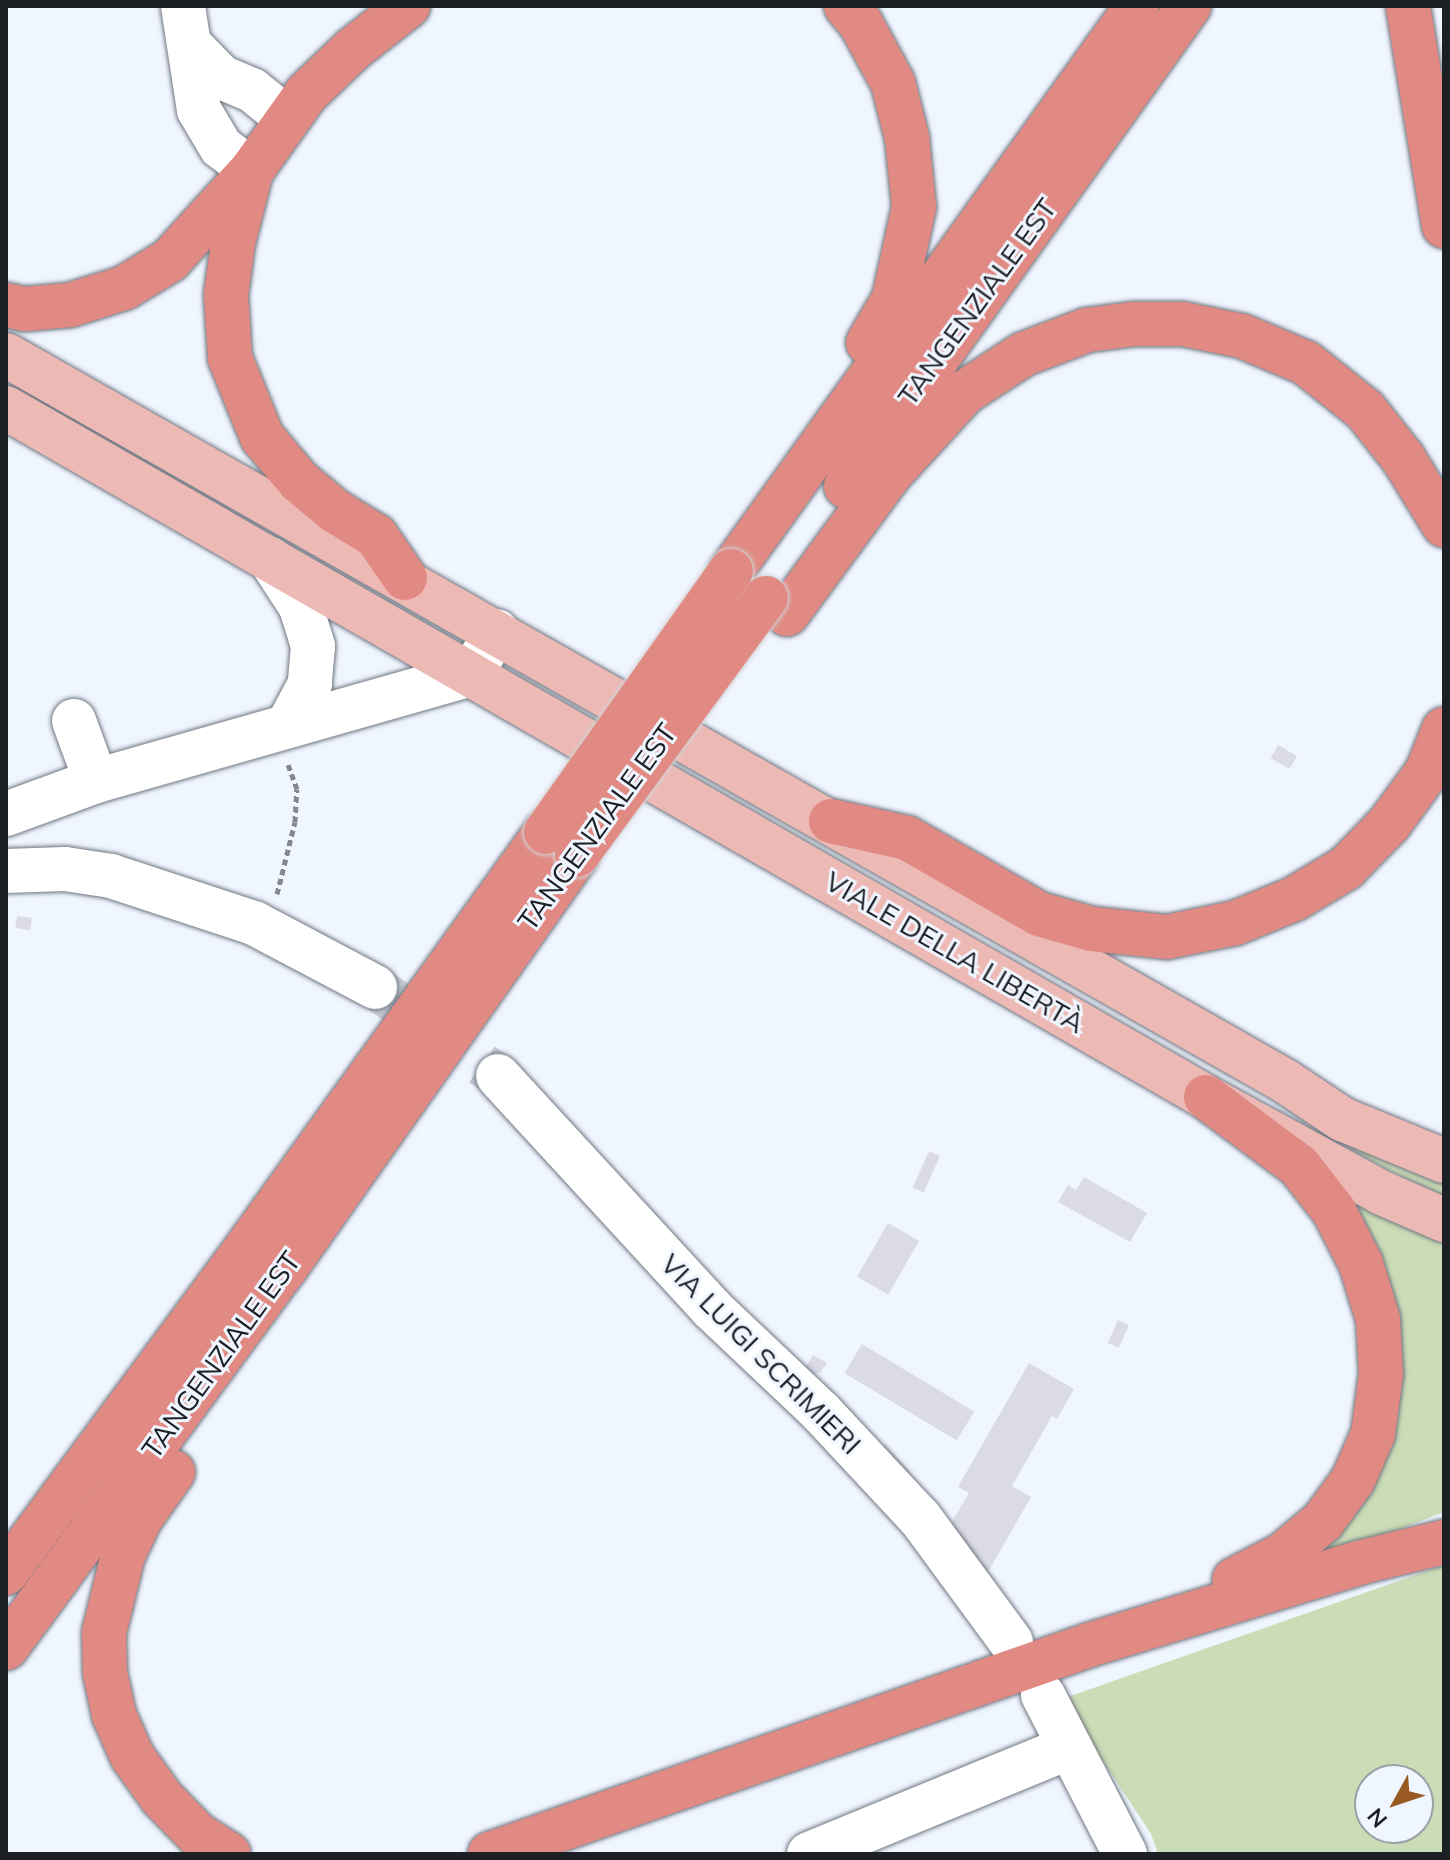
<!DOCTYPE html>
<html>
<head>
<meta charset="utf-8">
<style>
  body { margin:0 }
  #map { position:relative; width:1450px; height:1860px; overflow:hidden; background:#f0f6ff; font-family:Mulish,sans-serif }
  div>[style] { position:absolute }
  .green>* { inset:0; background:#cbddb6 }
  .building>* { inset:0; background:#dbdbe7; transform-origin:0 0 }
  .minor-tunnel>* { height:44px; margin-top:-22px; transform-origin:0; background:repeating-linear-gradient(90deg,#c6cbd3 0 44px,transparent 0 66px) }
  .path>* { height:5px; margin-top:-2.5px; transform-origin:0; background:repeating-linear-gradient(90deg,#83888e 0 6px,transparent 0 10px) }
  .roads { filter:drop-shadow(0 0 2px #717781) drop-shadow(0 0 2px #717781) }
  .minor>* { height:44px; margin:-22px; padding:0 22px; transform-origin:22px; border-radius:22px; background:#fff }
  .major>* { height:44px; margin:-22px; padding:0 22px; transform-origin:22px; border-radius:22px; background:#edb9b5 }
  .highway>* { height:44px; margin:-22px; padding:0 22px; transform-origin:22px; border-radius:22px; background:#e18a83 }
  .bridges { filter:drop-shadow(0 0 2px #d2d2d3) drop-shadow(0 0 2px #d2d2d3) }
  .highway-bridge>* { height:44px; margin:-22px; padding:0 22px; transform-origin:22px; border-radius:22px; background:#e18a83 }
  span { translate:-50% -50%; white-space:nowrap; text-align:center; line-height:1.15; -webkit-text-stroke:6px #f0f6ff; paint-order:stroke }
  .street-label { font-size:28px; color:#1c1f23 }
  .frame { position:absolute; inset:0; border:8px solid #1c1f23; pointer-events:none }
  .north { position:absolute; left:1354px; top:1764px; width:80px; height:80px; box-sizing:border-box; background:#f0f6ff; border:2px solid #9ba0a7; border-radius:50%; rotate:230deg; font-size:22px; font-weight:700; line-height:32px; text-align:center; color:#1c1f23 }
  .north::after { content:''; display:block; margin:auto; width:28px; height:36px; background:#9a5a24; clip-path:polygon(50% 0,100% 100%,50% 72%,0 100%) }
</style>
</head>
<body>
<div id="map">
  <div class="green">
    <div style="clip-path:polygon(1312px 1122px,1444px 1175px,1444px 1197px,1371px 1161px,1312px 1125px)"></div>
    <div style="clip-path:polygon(1339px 1188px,1444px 1237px,1444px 1512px,1311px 1564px,1334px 1539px,1398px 1404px)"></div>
    <div style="clip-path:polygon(evenodd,1444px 1565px,1444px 1854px,1158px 1854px,1151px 1834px,1062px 1699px,1444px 1565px,1370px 1780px,1418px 1780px,1418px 1828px,1370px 1828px,1370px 1780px)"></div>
  </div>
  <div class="building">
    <div style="left:1278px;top:745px;width:22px;height:15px;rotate:30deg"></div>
    <div style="left:17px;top:916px;width:15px;height:12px;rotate:8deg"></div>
    <div style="left:929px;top:1151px;width:12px;height:40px;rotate:24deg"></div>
    <div style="clip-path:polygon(1084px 1177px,1147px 1213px,1130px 1242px,1058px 1202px,1068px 1185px,1076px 1190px)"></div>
    <div style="left:888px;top:1223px;width:36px;height:62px;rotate:30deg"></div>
    <div style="left:1118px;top:1320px;width:12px;height:25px;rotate:24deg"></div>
    <div style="left:862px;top:1344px;width:131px;height:34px;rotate:31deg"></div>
    <div style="clip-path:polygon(813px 1355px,827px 1363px,820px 1373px,809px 1375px,804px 1370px)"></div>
    <div style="clip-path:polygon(1029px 1363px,1074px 1389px,1057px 1419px,1052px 1416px,1012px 1486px,1031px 1497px,984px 1579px,945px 1533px,969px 1493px,958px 1487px)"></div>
    <div style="clip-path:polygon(886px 1444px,912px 1474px,894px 1471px,876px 1452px)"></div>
  </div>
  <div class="minor-tunnel">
    <div style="left:375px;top:987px;width:152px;rotate:35.9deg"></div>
  </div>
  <div class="path">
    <div style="left:277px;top:894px;width:74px;rotate:-76deg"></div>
    <div style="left:295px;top:822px;width:33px;rotate:-87deg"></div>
    <div style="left:297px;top:789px;width:27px;rotate:-110deg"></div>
  </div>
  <div class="roads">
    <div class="minor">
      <div style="left:183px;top:6px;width:105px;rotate:81.3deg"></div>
      <div style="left:199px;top:110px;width:43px;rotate:59.3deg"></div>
      <div style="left:221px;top:147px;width:39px;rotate:37deg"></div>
      <div style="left:191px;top:46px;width:43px;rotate:45.9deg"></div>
      <div style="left:221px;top:77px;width:34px;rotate:23deg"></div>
      <div style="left:252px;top:90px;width:46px;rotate:38.9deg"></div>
      <div style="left:270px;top:559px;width:57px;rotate:57.1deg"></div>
      <div style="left:301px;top:607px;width:41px;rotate:72.9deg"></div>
      <div style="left:313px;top:646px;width:38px;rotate:95deg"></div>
      <div style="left:310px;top:684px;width:47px;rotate:118.2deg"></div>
      <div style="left:74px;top:721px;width:64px;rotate:69.9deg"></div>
      <div style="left:6px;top:814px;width:96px;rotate:-20.1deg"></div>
      <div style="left:96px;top:781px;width:390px;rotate:-15.9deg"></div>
      <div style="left:471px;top:674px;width:50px;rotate:-58.8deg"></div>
      <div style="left:6px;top:871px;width:59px;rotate:-1.9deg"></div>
      <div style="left:65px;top:869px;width:47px;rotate:8.7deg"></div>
      <div style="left:111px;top:876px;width:151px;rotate:18.2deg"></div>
      <div style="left:254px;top:923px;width:137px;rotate:27.9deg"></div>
      <div style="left:498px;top:1076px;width:315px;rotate:47.4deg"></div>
      <div style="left:711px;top:1308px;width:151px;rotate:43.4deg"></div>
      <div style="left:821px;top:1412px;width:145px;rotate:47deg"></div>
      <div style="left:920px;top:1518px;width:154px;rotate:53.7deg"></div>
      <div style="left:1043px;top:1695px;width:179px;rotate:62.7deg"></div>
      <div style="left:809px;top:1854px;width:280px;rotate:-22.3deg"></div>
    </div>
    <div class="major">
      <div style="left:6px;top:355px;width:1471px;rotate:29.58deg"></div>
      <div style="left:1285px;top:1081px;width:69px;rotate:33.7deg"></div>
      <div style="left:1342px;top:1119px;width:110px;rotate:22.4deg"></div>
      <div style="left:6px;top:408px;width:1384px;rotate:29.86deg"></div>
      <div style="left:1206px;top:1097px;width:200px;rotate:28.6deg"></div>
      <div style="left:1382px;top:1193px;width:68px;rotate:23.5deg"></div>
    </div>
    <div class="highway">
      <div style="left:846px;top:6px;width:23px;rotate:50deg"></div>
      <div style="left:861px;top:24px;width:67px;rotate:61.5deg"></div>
      <div style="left:893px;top:83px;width:57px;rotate:75.7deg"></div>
      <div style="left:907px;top:138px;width:69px;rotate:84.2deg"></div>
      <div style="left:914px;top:207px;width:94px;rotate:102.3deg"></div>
      <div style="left:894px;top:299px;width:51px;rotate:120.6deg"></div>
      <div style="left:1408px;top:6px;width:223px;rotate:80.7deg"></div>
      <div style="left:249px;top:180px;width:65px;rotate:104.3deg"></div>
      <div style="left:233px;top:243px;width:52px;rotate:97.7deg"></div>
      <div style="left:226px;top:295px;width:63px;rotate:86.4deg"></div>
      <div style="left:230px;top:358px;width:85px;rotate:67.9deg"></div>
      <div style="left:262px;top:437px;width:57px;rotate:49.9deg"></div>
      <div style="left:299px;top:481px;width:47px;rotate:39.8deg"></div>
      <div style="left:335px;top:511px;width:48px;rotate:31.4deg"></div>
      <div style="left:376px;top:536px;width:51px;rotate:55.4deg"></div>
      <div style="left:6px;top:305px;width:19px;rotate:12deg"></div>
      <div style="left:25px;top:309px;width:45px;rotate:-5.1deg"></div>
      <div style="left:70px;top:305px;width:57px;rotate:-17.5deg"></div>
      <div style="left:124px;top:288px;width:54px;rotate:-31.3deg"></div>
      <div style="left:170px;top:260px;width:122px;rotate:-47.7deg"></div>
      <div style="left:252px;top:170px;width:93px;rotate:-54.6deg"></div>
      <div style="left:306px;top:94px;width:65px;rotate:-43.8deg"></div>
      <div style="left:353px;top:49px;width:70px;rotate:-38deg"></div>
      <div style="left:846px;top:486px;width:590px;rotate:-54.45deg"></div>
      <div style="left:731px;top:571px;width:696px;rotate:-54.3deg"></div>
      <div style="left:787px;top:614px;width:172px;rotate:-53.7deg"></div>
      <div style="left:889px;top:475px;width:113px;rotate:-47.5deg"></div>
      <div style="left:965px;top:392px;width:70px;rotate:-32.8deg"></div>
      <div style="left:1024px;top:354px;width:67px;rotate:-20.9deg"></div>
      <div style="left:1087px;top:330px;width:46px;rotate:-7.4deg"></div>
      <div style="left:1133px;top:324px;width:50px"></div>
      <div style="left:1183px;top:324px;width:60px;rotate:11.5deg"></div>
      <div style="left:1242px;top:336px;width:69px;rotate:22.9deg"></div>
      <div style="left:1306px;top:363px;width:75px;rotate:38.5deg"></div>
      <div style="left:1365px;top:410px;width:61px;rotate:51.6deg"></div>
      <div style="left:1403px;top:458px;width:79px;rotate:58.5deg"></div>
      <div style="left:831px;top:821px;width:78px;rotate:12.6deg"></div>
      <div style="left:907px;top:838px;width:152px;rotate:29.9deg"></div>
      <div style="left:1039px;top:914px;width:55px;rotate:15.8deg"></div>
      <div style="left:1092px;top:929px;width:75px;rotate:6.1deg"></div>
      <div style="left:1167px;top:937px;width:69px;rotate:-11.6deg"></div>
      <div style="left:1235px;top:923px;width:64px;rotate:-22.1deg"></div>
      <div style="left:1294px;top:899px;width:61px;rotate:-30.8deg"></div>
      <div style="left:1346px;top:868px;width:62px;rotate:-45.7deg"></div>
      <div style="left:1389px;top:824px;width:64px;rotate:-53.8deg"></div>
      <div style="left:1427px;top:772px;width:46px;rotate:-68.4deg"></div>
      <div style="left:1206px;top:1097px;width:116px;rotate:36.6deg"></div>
      <div style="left:1299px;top:1166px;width:57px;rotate:52.1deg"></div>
      <div style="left:1334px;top:1211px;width:59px;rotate:63deg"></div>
      <div style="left:1361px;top:1264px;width:58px;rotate:72.8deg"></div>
      <div style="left:1378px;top:1319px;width:55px;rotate:86.9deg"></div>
      <div style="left:1381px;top:1374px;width:61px;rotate:97.6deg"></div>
      <div style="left:1373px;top:1434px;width:50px;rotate:113.5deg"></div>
      <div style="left:1353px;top:1480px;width:51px;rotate:126.2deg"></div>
      <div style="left:1323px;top:1521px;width:51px;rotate:139.8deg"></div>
      <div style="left:1284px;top:1554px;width:56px;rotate:152.5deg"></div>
      <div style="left:173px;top:1472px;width:57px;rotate:125.1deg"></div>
      <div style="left:140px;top:1519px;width:40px;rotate:115deg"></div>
      <div style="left:123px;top:1555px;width:80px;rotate:103.7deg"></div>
      <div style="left:104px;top:1633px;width:40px;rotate:88.6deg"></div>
      <div style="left:105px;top:1673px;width:43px;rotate:77.9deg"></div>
      <div style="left:114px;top:1715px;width:45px;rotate:66.3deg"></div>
      <div style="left:132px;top:1756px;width:52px;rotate:54.5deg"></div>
      <div style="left:162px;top:1798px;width:52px;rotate:45.8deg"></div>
      <div style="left:198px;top:1835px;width:36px;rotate:32deg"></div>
      <div style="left:6px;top:1573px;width:410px;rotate:-53.5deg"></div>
      <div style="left:250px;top:1243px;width:506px;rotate:-54.24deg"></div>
      <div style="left:6px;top:1648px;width:469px;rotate:-53.7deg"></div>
      <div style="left:284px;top:1270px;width:508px;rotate:-54.78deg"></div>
      <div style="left:490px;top:1854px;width:634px;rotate:-19.23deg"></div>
      <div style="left:1089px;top:1645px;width:285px;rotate:-16.9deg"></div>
      <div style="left:1362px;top:1562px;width:84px;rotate:-13.7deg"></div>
    </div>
  </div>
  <div class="bridges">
    <div class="highway-bridge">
      <div style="left:546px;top:832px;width:320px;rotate:-54.7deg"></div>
      <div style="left:577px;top:855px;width:319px;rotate:-53.7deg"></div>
    </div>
  </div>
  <div class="street-label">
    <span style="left:977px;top:302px;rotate:-54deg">TANGENZIALE EST</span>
    <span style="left:597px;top:827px;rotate:-54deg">TANGENZIALE EST</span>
    <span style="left:955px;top:952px;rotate:30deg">VIALE DELLA LIBERTÀ</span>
    <span style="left:761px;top:1354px;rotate:45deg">VIA LUIGI SCRIMIERI</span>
    <span style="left:221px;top:1355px;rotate:-54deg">TANGENZIALE EST</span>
  </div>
  <div class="frame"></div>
  <div class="north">N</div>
</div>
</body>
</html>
